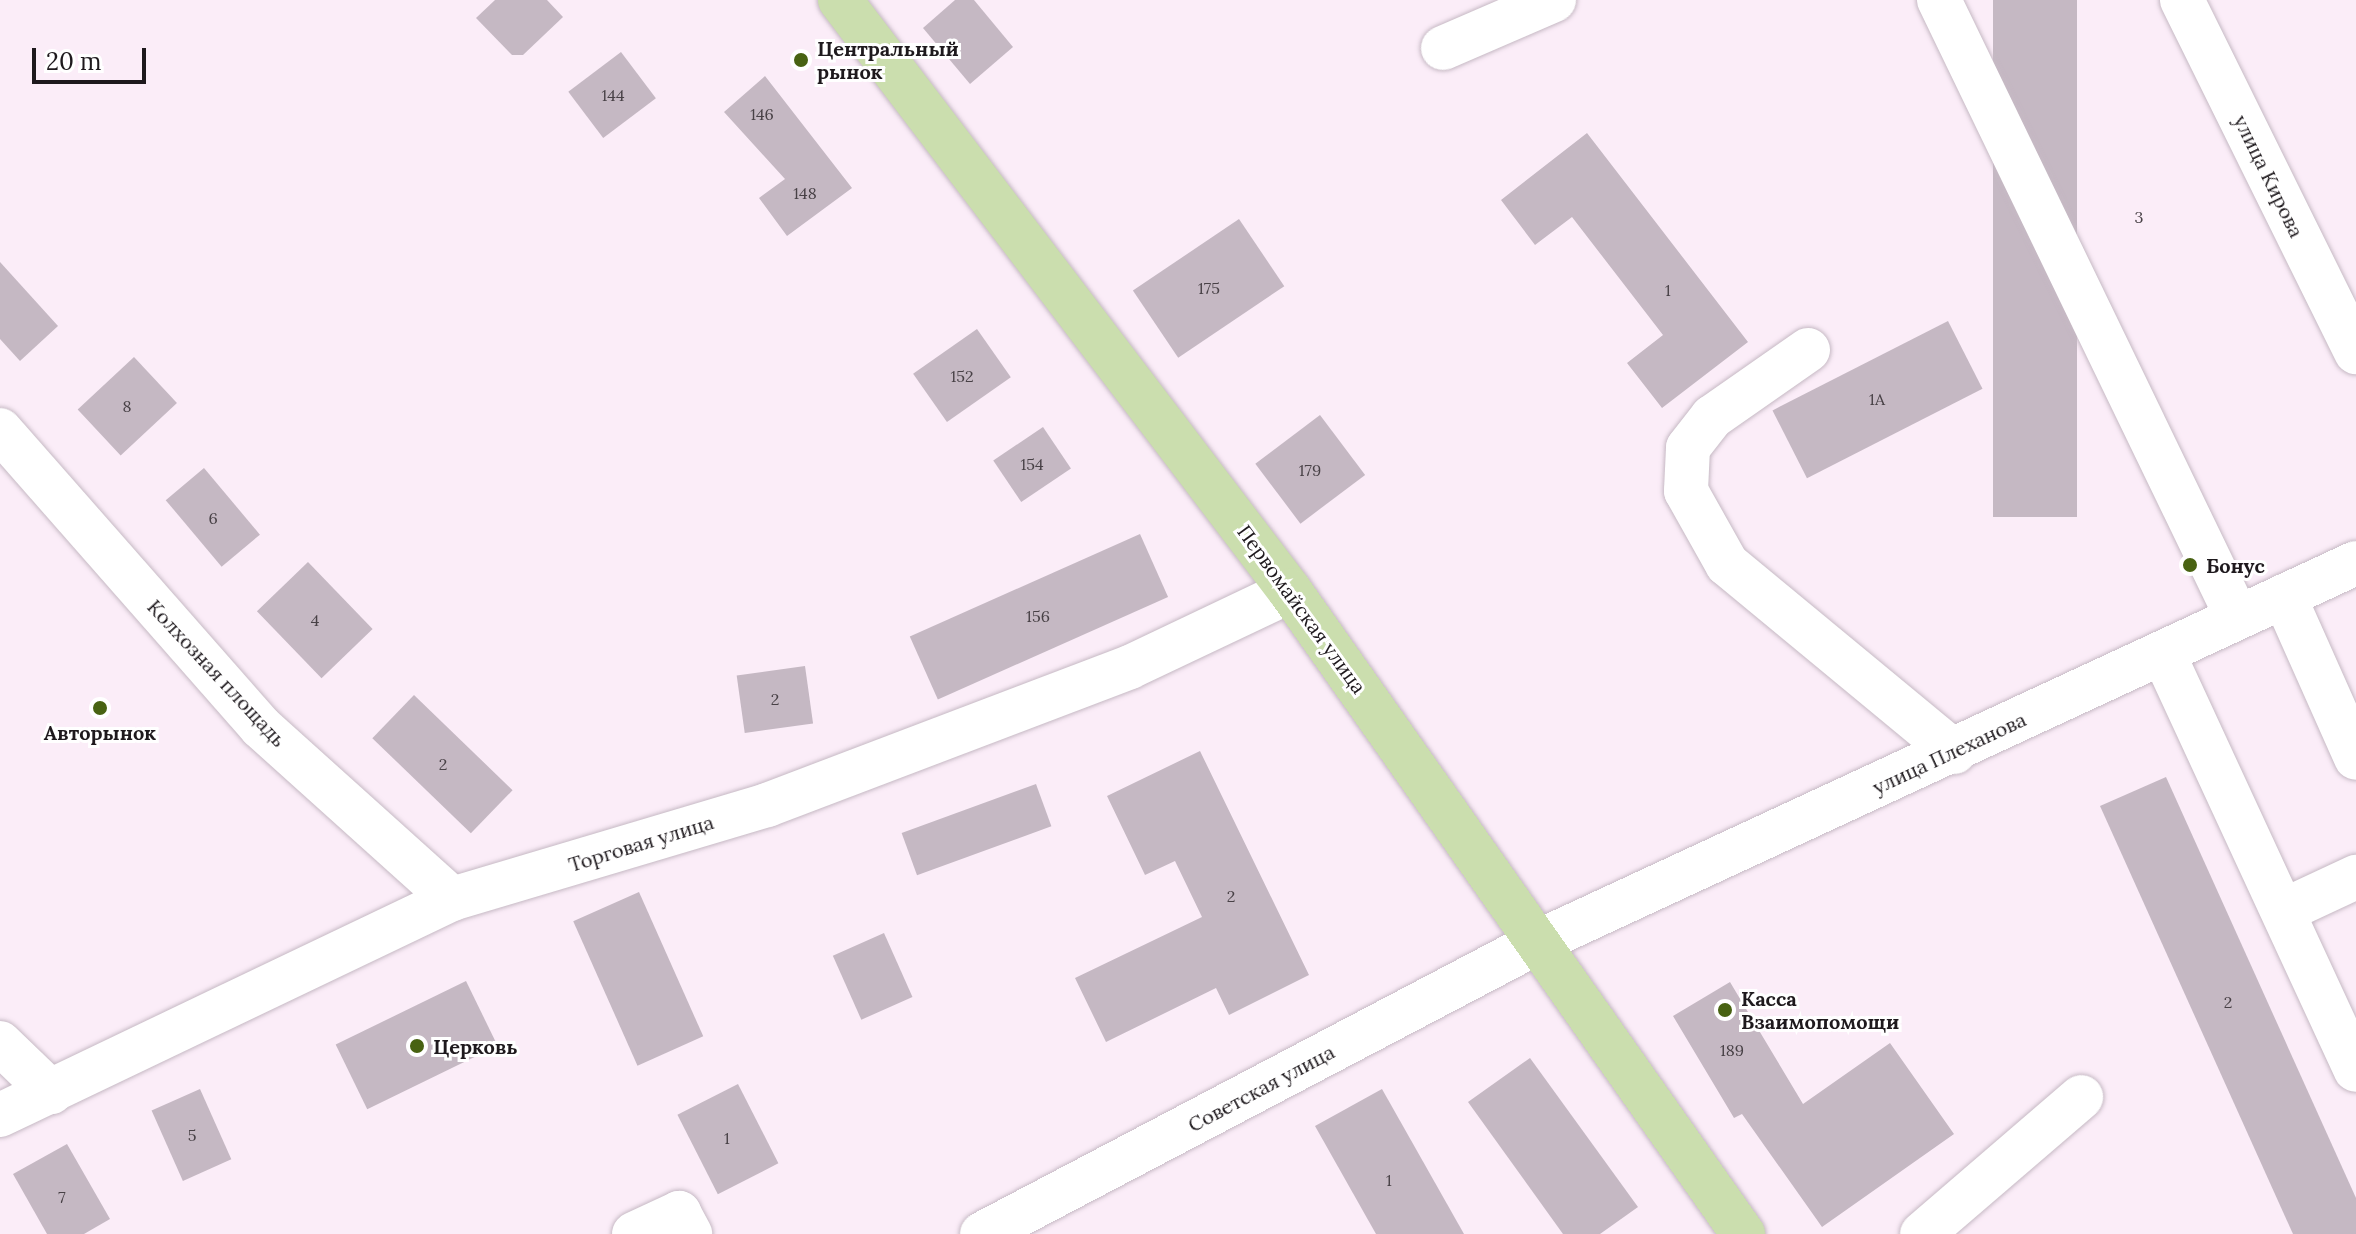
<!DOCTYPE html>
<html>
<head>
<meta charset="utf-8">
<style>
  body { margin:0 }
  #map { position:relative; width:2356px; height:1234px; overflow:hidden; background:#fbedf8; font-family:Lora,serif }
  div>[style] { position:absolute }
  .building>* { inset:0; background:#c5b8c3; transform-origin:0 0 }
  .roads { filter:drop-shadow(0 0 2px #c6b9c4) drop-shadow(0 0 2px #c6b9c4) }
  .minor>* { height:44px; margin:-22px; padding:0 22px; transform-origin:22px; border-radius:22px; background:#fff }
  .major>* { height:44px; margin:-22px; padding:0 22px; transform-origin:22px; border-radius:22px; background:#cbdeae }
  .dots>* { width:22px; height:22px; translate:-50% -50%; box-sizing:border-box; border:4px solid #fff; border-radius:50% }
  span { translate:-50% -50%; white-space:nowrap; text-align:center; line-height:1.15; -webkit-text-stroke:6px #fff; paint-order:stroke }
  .number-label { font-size:16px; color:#484146 }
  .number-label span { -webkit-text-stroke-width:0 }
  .poi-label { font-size:20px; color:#1e191d; font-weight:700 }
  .left { translate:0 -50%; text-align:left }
  .street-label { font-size:20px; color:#1e191d }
  .scale { position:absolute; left:32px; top:48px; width:114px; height:36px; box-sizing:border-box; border:4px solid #1e191d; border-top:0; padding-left:10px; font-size:24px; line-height:28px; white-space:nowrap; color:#1e191d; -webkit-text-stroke:6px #fff; paint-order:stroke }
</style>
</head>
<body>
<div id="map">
  <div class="building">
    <div style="clip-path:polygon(495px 0,547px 0,563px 17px,523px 55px,512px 55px,476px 18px)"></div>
    <div style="clip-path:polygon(955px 0,974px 0,1013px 47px,970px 84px,923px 28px)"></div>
    <div style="left:1993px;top:0;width:84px;height:517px"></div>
    <div style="left:621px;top:52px;width:58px;height:66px;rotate:53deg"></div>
    <div style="clip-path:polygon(765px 76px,852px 188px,787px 236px,759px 198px,785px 179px,724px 112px)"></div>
    <div style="clip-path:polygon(1587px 133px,1748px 342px,1662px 408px,1627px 363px,1663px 335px,1572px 217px,1535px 245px,1501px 200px)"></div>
    <div style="left:1239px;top:219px;width:81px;height:128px;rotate:56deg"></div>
    <div style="clip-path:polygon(0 262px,58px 326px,20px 361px,0 339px)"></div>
    <div style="left:1948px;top:321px;width:76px;height:197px;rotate:63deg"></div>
    <div style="left:977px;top:329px;width:59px;height:78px;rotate:55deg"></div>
    <div style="left:134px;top:357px;width:63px;height:77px;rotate:47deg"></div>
    <div style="left:1320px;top:415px;width:75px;height:81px;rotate:53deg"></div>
    <div style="left:1043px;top:427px;width:50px;height:60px;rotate:56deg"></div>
    <div style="left:204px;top:468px;width:87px;height:50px;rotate:50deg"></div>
    <div style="left:1140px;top:534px;width:69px;height:252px;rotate:66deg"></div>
    <div style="left:308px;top:562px;width:93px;height:71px;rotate:46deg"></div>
    <div style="left:805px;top:666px;width:58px;height:69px;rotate:82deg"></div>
    <div style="left:414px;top:695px;width:137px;height:60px;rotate:44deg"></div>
    <div style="clip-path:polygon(1200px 751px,1309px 975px,1229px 1015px,1216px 988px,1106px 1042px,1075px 978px,1202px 917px,1175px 861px,1145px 875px,1107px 796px)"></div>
    <div style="clip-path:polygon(2166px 777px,2356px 1198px,2356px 1234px,2293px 1234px,2100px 806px)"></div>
    <div style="left:1036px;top:784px;width:45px;height:143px;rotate:70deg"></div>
    <div style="left:639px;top:892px;width:158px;height:72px;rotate:66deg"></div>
    <div style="left:884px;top:933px;width:70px;height:56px;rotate:66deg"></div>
    <div style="left:466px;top:981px;width:72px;height:145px;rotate:64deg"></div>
    <div style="clip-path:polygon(1730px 982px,1803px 1104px,1890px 1043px,1954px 1134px,1822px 1227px,1742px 1114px,1734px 1118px,1673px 1016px)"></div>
    <div style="clip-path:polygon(1530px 1058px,1638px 1207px,1600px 1234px,1563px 1234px,1468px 1102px)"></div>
    <div style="left:738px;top:1084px;width:89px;height:68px;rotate:63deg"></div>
    <div style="left:200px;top:1089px;width:77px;height:53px;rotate:66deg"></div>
    <div style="clip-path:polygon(1382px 1089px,1464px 1234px,1376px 1234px,1315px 1126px)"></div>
    <div style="clip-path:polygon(67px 1144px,110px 1219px,84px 1234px,47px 1234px,13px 1174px)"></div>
  </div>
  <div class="roads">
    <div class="minor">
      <div style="left:1939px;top:0;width:685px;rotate:64.22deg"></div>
      <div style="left:2182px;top:0;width:393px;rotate:63.7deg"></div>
      <div style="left:1443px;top:48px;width:121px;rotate:-23.4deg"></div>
      <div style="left:1808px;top:350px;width:117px;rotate:145.1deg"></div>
      <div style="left:1712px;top:417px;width:39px;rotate:128deg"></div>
      <div style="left:1688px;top:448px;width:43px;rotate:92.7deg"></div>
      <div style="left:1686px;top:491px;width:84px;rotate:60.7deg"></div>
      <div style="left:1727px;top:564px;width:295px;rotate:39.6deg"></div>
      <div style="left:0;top:430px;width:395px;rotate:48.7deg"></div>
      <div style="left:261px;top:727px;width:257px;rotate:42deg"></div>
      <div style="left:2284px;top:596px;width:177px;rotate:66deg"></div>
      <div style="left:2163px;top:653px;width:459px;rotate:65.2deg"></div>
      <div style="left:2283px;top:911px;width:81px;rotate:-25deg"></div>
      <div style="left:0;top:1043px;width:71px;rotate:43.9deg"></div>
      <div style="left:0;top:1115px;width:501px;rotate:-25.54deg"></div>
      <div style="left:452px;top:899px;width:329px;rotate:-16.6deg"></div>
      <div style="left:767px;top:805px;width:388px;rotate:-20.8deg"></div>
      <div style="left:1130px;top:667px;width:177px;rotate:-25.4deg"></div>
      <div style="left:634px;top:1234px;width:50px;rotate:-25deg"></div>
      <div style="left:679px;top:1213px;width:24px;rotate:62deg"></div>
      <div style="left:982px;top:1234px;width:630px;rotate:-27.7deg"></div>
      <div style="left:1540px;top:941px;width:899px;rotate:-24.86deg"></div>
      <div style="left:1922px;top:1234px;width:210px;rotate:-40.7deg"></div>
    </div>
    <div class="major">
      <div style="left:840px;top:0;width:743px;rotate:52.71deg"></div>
      <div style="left:1290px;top:591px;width:787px;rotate:54.83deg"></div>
    </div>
  </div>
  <div class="dots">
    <div style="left:801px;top:60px;background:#486212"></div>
    <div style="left:2190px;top:565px;background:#486212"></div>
    <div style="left:100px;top:708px;background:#486212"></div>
    <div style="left:1725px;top:1010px;background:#486212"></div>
    <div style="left:417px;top:1046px;background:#486212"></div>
  </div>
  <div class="number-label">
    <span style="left:613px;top:95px">144</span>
    <span style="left:762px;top:114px">146</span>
    <span style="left:805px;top:193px">148</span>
    <span style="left:2139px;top:217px">3</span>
    <span style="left:1209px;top:288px">175</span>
    <span style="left:1668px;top:290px">1</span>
    <span style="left:962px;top:376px">152</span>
    <span style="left:1877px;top:399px">1А</span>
    <span style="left:127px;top:406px">8</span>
    <span style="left:1032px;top:464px">154</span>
    <span style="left:1310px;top:470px">179</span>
    <span style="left:213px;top:518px">6</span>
    <span style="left:1038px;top:616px">156</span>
    <span style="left:315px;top:620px">4</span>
    <span style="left:775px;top:699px">2</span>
    <span style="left:443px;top:764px">2</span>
    <span style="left:1231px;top:896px">2</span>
    <span style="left:2228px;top:1002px">2</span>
    <span style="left:1732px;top:1050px">189</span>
    <span style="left:192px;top:1135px">5</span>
    <span style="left:727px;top:1138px">1</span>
    <span style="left:1389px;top:1180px">1</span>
    <span style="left:62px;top:1197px">7</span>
  </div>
  <div class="poi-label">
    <span class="left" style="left:817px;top:60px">Центральный<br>рынок</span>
    <span class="left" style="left:2206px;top:565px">Бонус</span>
    <span style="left:100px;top:732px">Авторынок</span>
    <span class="left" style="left:1741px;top:1010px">Касса<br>Взаимопомощи</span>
    <span class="left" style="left:433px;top:1046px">Церковь</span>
  </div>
  <div class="street-label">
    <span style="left:2269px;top:176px;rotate:64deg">улица Кирова</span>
    <span style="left:1302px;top:609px;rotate:54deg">Первомайская улица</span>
    <span style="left:217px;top:673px;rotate:47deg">Колхозная площадь</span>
    <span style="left:1949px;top:753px;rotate:-25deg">улица Плеханова</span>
    <span style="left:641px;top:843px;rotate:-17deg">Торговая улица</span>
    <span style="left:1261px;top:1088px;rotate:-28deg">Советская улица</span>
  </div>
  <div class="scale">20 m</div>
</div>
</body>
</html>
